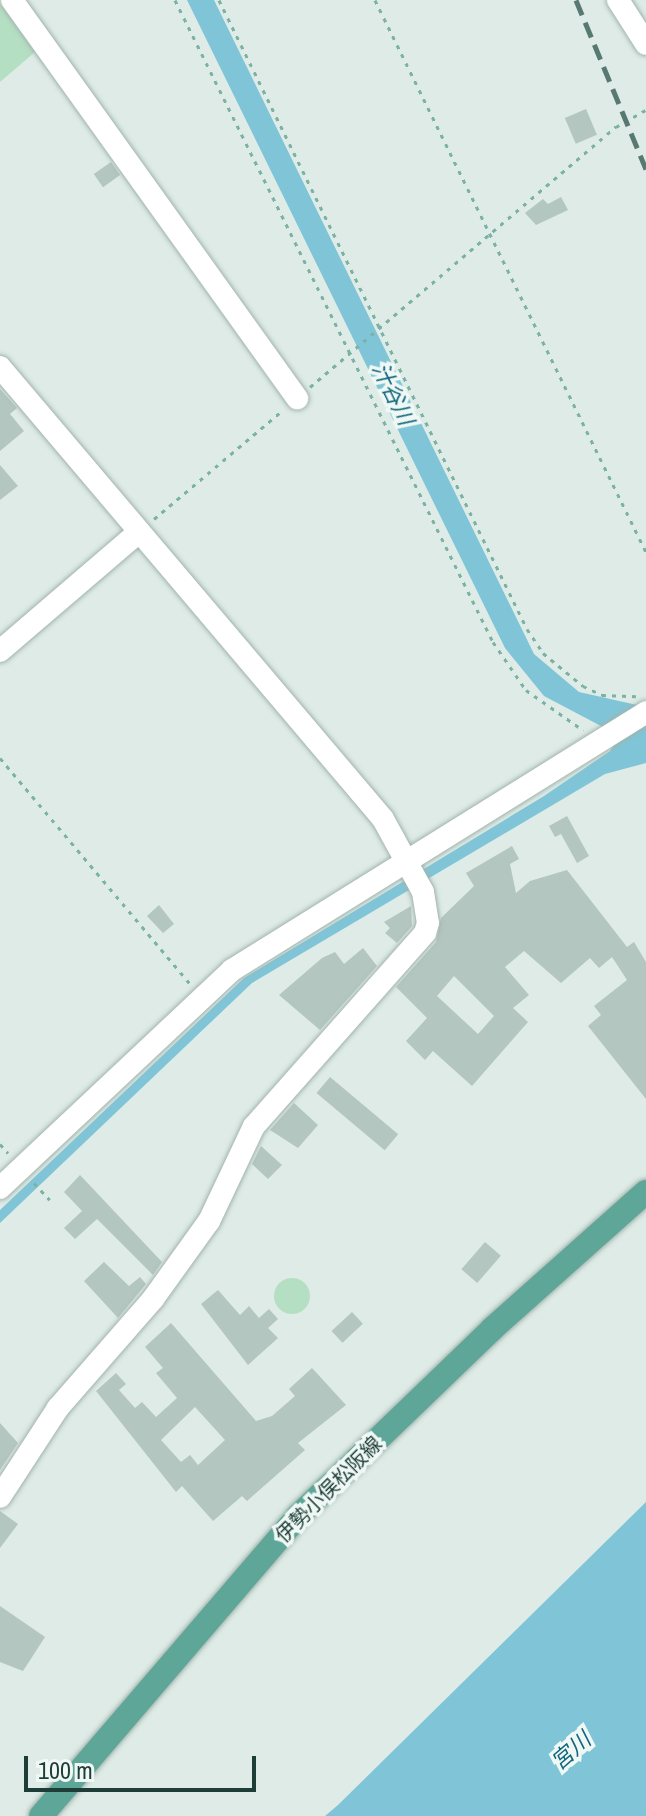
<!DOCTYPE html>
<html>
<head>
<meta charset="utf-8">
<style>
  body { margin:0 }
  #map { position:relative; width:646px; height:1816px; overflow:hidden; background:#deebe6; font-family:"Archivo Narrow","Noto Sans JP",sans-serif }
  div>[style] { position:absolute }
  .green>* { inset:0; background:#b4dfc2 }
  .round { border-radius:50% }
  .water>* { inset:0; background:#80c5d7 }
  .building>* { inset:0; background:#b3c6bf; transform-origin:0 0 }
  .path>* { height:3px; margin-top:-1.5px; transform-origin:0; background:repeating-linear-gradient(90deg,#7bb2a4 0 4px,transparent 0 10px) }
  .roads { filter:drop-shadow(0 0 2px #a1b3ae) drop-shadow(0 0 2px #a1b3ae) }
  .minor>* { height:22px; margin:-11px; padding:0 11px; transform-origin:11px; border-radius:11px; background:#fff }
  .major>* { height:24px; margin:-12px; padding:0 12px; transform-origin:12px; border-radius:12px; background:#5ea697 }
  .rail>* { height:5px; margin-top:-2.5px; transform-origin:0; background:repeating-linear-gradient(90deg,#587972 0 16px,transparent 0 24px) }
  span { translate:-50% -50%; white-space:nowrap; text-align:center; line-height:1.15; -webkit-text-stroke:7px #eff8f4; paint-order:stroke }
  .street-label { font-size:20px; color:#1e3d36 }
  .water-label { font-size:22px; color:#12667e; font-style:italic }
  .scale { position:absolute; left:24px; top:1756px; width:232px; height:36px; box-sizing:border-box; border:4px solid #1e3d36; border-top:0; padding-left:10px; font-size:24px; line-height:28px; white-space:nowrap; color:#1e3d36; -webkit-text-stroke:6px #eff8f4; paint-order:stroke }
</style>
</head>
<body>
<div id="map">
  <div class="green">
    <div style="clip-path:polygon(0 4px,35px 52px,0 82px)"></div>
    <div class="round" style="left:274px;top:1278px;width:36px;height:36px"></div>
  </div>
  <div class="water">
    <div style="clip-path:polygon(187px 0,214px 0,534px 654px,579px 692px,646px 707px,646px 763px,605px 774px,252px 983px,0 1223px,0 1210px,244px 978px,544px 796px,610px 751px,620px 736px,544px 696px,505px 648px)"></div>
    <div style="clip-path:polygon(646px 1502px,646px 1816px,325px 1816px,338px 1805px)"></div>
  </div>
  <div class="building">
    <div style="left:586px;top:109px;width:28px;height:23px;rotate:67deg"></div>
    <div style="left:111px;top:162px;width:16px;height:21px;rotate:55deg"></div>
    <div style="clip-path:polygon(561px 197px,568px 210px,536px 225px,525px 213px,543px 199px,548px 204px)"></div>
    <div style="clip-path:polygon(0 389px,17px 408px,10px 414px,24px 431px,0 451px)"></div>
    <div style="clip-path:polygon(0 465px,18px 486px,0 500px)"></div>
    <div style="clip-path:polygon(567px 816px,589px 856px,577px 863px,561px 834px,555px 837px,549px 826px)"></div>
    <div style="clip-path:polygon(evenodd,512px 846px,519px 859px,510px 864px,516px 893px,530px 881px,567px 870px,627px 947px,634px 942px,646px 962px,646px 1099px,588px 1026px,601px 1015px,594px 1006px,627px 980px,612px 957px,599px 968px,590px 958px,561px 983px,524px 951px,505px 967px,529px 995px,513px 1008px,528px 1022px,472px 1086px,433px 1051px,425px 1060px,406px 1041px,427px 1018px,396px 987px,436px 942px,441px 918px,474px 886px,466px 873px,512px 846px,454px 976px,494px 1016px,478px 1034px,437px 996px,454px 976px)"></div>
    <div style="clip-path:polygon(159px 905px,174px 924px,163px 933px,147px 916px)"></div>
    <div style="clip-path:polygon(411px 906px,412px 926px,397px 943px,385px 933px,390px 928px,384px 922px)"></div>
    <div style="clip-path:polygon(363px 948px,377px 966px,320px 1030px,279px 995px,322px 958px,335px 952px,344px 964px)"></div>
    <div style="left:330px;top:1077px;width:89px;height:21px;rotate:40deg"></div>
    <div style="clip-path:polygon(294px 1103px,318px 1125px,298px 1148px,270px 1130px)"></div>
    <div style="clip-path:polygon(261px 1146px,282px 1165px,268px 1179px,252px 1164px)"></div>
    <div style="clip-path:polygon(80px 1175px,162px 1262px,153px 1275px,97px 1219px,75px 1239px,64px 1228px,82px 1211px,64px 1192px)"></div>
    <div style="left:485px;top:1242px;width:21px;height:36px;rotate:41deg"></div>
    <div style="clip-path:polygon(104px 1262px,129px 1286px,140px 1277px,146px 1284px,118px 1318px,84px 1281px)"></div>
    <div style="clip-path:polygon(218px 1290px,240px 1315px,249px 1306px,259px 1318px,269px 1309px,278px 1319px,268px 1328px,278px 1338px,248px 1365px,201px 1304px)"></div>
    <div style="left:352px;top:1312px;width:16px;height:28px;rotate:47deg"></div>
    <div style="clip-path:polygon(evenodd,171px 1323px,256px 1421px,272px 1416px,295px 1396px,289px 1389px,312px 1368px,346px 1405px,298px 1443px,305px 1450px,247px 1501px,242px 1496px,213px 1521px,182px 1486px,176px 1492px,96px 1391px,116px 1373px,126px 1384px,119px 1390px,135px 1408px,142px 1402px,156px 1417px,177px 1398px,156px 1373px,163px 1368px,145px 1347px,171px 1323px,195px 1407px,225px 1440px,198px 1465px,190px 1455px,181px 1462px,161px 1440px,195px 1407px)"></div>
    <div style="clip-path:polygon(0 1423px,18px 1443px,0 1470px)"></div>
    <div style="clip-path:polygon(0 1511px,18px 1524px,0 1548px)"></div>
    <div style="clip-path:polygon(0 1606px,45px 1637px,23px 1671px,0 1662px)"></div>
  </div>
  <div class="path">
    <div style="left:175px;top:0;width:716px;rotate:63.65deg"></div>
    <div style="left:493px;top:642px;width:58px;rotate:55.5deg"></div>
    <div style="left:526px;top:690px;width:70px;rotate:35.1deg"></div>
    <div style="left:219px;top:0;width:700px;rotate:63.91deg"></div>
    <div style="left:527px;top:629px;width:29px;rotate:56deg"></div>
    <div style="left:543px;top:653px;width:52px;rotate:39.5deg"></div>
    <div style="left:583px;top:686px;width:21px;rotate:25deg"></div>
    <div style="left:602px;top:695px;width:34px;rotate:2deg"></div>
    <div style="left:375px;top:0;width:615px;rotate:63.85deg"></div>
    <div style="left:310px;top:387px;width:402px;rotate:-40.4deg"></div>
    <div style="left:616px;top:127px;width:34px;rotate:-30deg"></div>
    <div style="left:154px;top:519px;width:169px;rotate:-40.2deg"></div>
    <div style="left:0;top:758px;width:297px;rotate:49.9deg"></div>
    <div style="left:0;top:1144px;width:12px;rotate:48deg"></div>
    <div style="left:34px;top:1183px;width:23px;rotate:47deg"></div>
  </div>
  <div class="roads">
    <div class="minor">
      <div style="left:12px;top:0;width:490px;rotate:54.4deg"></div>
      <div style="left:618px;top:0;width:52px;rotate:57.5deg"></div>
      <div style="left:0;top:367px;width:592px;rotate:49.72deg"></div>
      <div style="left:383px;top:819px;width:83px;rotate:61.3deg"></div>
      <div style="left:423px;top:892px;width:31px;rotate:81deg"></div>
      <div style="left:428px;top:923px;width:10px;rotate:107deg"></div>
      <div style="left:425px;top:933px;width:258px;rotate:131.5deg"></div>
      <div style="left:254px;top:1126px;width:105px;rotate:115.3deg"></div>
      <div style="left:209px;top:1221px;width:96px;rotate:125.7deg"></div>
      <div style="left:153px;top:1299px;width:145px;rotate:131.1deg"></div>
      <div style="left:58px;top:1408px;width:106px;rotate:123.1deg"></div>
      <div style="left:0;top:651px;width:183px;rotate:-40.6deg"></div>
      <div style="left:0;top:1188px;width:318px;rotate:-43.2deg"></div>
      <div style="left:232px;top:970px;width:488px;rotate:-31.9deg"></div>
    </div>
    <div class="major">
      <div style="left:41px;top:1816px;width:395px;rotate:-49.4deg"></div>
      <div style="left:298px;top:1516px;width:269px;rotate:-43.9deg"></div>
      <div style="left:492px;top:1329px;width:206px;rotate:-41.7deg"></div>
    </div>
  </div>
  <div class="rail">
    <div style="left:576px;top:0;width:183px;rotate:67.5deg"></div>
  </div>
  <div class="street-label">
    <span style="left:328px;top:1489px;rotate:-45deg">伊勢小俣松阪線</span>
  </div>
  <div class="water-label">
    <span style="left:393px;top:394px;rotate:64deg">汁谷川</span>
    <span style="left:571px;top:1751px;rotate:-41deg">宮川</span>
  </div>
  <div class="scale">100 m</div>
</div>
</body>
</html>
